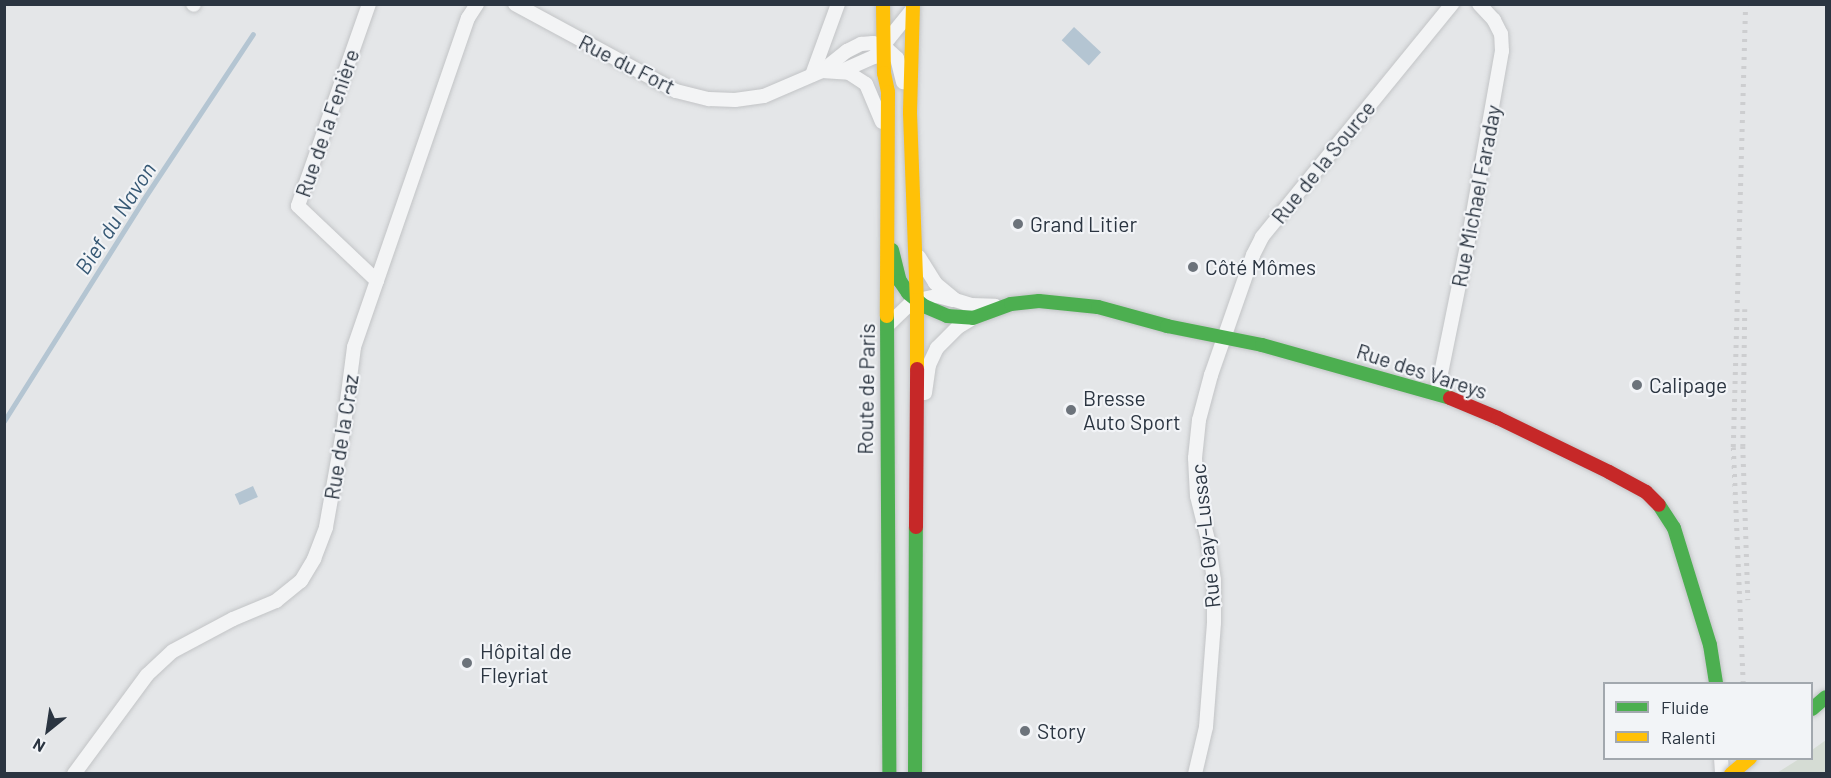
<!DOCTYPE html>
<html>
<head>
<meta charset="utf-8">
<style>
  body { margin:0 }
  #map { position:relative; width:1831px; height:778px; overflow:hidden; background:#e4e6e8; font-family:Barlow,sans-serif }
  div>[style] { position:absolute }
  .green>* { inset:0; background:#d5dcd4 }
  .water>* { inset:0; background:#b4c5d2; transform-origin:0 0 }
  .stream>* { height:5px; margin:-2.5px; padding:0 2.5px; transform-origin:2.5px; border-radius:2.5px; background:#b4c5d2 }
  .roads { filter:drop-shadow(0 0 2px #c2c4c6) drop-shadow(0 0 2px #c2c4c6) }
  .street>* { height:14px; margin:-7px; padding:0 7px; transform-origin:7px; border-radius:7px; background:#f3f4f5 }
  .fast>* { height:14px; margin:-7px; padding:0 7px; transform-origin:7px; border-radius:7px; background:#4caf50 }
  .slow>* { height:14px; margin:-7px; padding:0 7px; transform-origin:7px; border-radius:7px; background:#ffc107 }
  .jam>* { height:14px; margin:-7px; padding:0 7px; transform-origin:7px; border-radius:7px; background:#c62828 }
  .rail>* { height:4.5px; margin-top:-2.25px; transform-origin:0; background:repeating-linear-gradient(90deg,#cdced0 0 3px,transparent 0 9px) }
  .bridges { filter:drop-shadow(0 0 2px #c0c3c6) drop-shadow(0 0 2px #c0c3c6) }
  .slow-bridge>* { height:14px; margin:-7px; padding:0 7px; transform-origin:7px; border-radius:7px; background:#ffc107 }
  .dots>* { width:16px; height:16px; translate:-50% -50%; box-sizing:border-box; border:3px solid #f2f4f7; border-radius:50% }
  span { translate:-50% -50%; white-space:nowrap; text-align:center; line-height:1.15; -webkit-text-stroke:4.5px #f2f4f7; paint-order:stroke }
  .street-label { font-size:21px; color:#2b3541 }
  .poi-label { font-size:21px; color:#2b3541 }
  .left { translate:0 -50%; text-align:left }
  .water-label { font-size:22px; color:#365874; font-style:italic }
  .frame { position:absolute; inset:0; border:6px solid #2b3541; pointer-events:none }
  .legend { position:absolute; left:1603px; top:682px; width:210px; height:78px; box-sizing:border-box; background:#f2f4f7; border:2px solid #a2a8ae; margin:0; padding:8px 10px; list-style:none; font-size:18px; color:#2b3541 }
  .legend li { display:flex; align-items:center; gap:12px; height:30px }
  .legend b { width:30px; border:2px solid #a2a8ae }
  .north { position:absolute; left:18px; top:700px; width:60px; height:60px; -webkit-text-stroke:4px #f2f4f7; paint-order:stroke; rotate:210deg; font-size:16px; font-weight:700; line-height:24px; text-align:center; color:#2b3541 }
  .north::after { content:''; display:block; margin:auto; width:21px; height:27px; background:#2b3541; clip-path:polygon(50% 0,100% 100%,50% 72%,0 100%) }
</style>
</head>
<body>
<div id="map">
  <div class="green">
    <div style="clip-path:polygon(1826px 740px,1826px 773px,1777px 773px,1799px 759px,1812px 758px,1812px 750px)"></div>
  </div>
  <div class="water">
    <div style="left:1074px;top:27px;width:37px;height:18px;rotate:43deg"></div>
    <div style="left:253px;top:486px;width:12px;height:20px;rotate:66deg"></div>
  </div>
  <div class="stream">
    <div style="left:4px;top:421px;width:261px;rotate:-57.8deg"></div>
    <div style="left:143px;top:200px;width:199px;rotate:-56.5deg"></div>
  </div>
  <div class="roads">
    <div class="street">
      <div style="left:193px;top:4px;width:1px;rotate:45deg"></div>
      <div style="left:369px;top:4px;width:214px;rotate:109.4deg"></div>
      <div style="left:298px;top:206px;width:109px;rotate:43.5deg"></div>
      <div style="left:515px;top:4px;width:183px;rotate:28.4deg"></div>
      <div style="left:676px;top:91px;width:34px;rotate:14deg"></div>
      <div style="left:709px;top:99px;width:26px;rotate:2deg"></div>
      <div style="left:735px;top:100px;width:29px;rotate:-8deg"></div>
      <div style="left:764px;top:96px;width:63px;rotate:-23.3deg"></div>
      <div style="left:822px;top:71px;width:27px;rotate:4deg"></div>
      <div style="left:849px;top:73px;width:20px;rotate:33deg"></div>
      <div style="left:866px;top:84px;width:41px;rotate:67.2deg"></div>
      <div style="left:822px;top:71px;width:32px;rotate:-39deg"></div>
      <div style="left:847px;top:51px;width:16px;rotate:-27deg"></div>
      <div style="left:861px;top:44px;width:12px;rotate:-5deg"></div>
      <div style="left:873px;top:43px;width:11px;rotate:15deg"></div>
      <div style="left:884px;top:46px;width:18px;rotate:43deg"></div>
      <div style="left:897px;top:58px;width:25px;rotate:76deg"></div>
      <div style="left:842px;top:71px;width:35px;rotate:-24deg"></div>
      <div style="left:874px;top:57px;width:59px;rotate:-51.2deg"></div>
      <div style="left:812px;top:75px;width:76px;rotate:-69.9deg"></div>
      <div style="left:919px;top:257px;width:31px;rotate:58deg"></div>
      <div style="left:935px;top:283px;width:26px;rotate:40deg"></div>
      <div style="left:955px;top:300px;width:17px;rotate:17deg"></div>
      <div style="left:971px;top:305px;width:24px;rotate:2deg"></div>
      <div style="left:888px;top:325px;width:35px;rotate:-44deg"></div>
      <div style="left:913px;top:301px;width:25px;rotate:-12deg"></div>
      <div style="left:937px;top:296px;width:16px;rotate:14deg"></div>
      <div style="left:925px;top:393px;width:28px;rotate:-82deg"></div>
      <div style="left:929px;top:365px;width:19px;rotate:-65deg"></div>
      <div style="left:937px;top:348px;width:30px;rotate:-45deg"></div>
      <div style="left:958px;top:327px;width:17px;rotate:-31deg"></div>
      <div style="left:1437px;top:393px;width:160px;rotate:-78.5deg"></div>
      <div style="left:1469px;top:236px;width:188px;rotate:-79.9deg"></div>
      <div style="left:1502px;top:51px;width:17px;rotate:-93deg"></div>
      <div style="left:1501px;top:34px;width:16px;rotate:-117deg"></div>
      <div style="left:1494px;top:20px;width:22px;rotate:-133deg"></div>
      <div style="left:1721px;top:758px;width:16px;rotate:86deg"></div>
      <div style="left:74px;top:774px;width:123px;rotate:-53.6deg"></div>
      <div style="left:147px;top:675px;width:35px;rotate:-43deg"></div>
      <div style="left:173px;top:651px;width:68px;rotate:-28.1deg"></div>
      <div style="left:233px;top:619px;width:47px;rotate:-22.7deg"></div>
      <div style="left:276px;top:601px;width:32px;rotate:-39deg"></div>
      <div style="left:301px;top:581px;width:26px;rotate:-59deg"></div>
      <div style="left:314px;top:559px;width:34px;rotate:-69deg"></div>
      <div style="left:326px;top:527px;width:97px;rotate:-79.9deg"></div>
      <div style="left:343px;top:432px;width:86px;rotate:-82.6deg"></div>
      <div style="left:354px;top:347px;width:348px;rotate:-70.9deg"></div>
      <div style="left:468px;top:18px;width:17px;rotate:-57deg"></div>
      <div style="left:1195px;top:774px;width:48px;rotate:-76.8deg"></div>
      <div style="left:1206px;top:727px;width:105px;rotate:-85.6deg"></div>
      <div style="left:1214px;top:622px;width:42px;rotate:-90deg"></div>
      <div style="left:1214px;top:580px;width:40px;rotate:-98.5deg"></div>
      <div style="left:1208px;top:540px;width:45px;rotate:-104deg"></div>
      <div style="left:1197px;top:496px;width:38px;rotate:-93deg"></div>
      <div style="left:1195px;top:458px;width:38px;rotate:-84deg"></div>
      <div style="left:1199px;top:420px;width:47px;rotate:-75.1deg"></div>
      <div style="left:1211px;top:375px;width:127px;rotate:-70.7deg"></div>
      <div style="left:1253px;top:255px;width:20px;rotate:-63deg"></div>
      <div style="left:1262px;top:237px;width:301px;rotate:-50.8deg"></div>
    </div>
    <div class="fast">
      <div style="left:892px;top:250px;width:32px;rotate:76deg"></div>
      <div style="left:900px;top:281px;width:14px;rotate:56deg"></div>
      <div style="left:908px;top:293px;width:21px;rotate:39deg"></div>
      <div style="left:924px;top:306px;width:25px;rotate:23deg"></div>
      <div style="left:947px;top:316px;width:26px;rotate:4deg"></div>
      <div style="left:973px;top:318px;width:40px;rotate:-20.2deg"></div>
      <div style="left:1011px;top:304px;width:28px;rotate:-6deg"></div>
      <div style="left:1039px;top:301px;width:59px;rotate:5.8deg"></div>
      <div style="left:1098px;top:307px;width:72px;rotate:15.4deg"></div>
      <div style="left:1167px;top:326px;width:97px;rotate:11.3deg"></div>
      <div style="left:1262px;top:345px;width:195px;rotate:15.7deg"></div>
      <div style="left:887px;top:316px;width:458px;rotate:89.7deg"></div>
      <div style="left:1659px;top:505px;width:27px;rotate:57deg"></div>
      <div style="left:1674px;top:528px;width:122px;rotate:72.9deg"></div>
      <div style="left:1710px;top:645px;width:39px;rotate:81deg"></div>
      <div style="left:1812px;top:709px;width:18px;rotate:-41deg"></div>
      <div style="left:915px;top:774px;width:247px;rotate:-89.8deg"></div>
    </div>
    <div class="slow">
      <div style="left:883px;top:4px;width:69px;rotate:89.2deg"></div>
      <div style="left:884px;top:73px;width:19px;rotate:78deg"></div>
      <div style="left:888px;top:92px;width:224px;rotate:90.3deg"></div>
      <div style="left:913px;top:4px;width:109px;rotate:91.6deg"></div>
      <div style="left:910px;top:113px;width:187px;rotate:87.9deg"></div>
      <div style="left:917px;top:300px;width:69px;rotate:90deg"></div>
    </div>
    <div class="jam">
      <div style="left:1450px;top:398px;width:52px;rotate:22.6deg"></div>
      <div style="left:1498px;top:418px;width:123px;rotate:25.9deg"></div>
      <div style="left:1609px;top:472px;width:42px;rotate:28.4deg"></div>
      <div style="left:1646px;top:492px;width:18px;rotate:45deg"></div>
      <div style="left:916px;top:527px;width:158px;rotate:-89.6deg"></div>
    </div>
  </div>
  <div class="rail">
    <div style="left:1745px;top:309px;width:137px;rotate:90.8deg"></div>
    <div style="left:1743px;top:446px;width:154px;rotate:88.1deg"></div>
    <div style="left:1743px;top:684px;width:237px;rotate:-92.4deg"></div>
    <div style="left:1733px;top:447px;width:443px;rotate:-88.4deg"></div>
    <div style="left:1746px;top:758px;width:16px;rotate:90deg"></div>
  </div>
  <div class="bridges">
    <div class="slow-bridge">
      <div style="left:1731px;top:774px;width:25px;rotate:-40deg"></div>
    </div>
  </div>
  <div class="dots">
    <div style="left:1018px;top:224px;background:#6c737b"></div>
    <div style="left:1193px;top:267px;background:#6c737b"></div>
    <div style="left:1637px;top:385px;background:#6c737b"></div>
    <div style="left:1071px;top:410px;background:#6c737b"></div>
    <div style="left:467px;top:663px;background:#6c737b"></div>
    <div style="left:1025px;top:731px;background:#6c737b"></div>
  </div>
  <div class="street-label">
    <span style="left:627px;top:64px;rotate:27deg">Rue du Fort</span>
    <span style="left:327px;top:123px;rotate:-71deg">Rue de la Fenière</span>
    <span style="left:1323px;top:162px;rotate:-51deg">Rue de la Source</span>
    <span style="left:1476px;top:196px;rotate:-79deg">Rue Michael Faraday</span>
    <span style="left:1422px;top:371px;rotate:18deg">Rue des Vareys</span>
    <span style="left:866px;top:389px;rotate:-89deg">Route de Paris</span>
    <span style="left:341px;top:437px;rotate:-81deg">Rue de la Craz</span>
    <span style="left:1205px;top:536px;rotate:-96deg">Rue Gay-Lussac</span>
  </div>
  <div class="poi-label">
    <span class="left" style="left:1030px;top:224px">Grand Litier</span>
    <span class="left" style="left:1205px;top:267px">Côté Mômes</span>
    <span class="left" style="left:1649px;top:385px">Calipage</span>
    <span class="left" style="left:1083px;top:410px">Bresse<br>Auto Sport</span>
    <span class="left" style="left:480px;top:663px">Hôpital de<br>Fleyriat</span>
    <span class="left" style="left:1037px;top:731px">Story</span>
  </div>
  <div class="water-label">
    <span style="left:115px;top:218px;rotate:-57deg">Bief du Navon</span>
  </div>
  <div class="frame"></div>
  <ul class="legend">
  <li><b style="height:8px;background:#4caf50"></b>Fluide</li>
  <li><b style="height:8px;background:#ffc107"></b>Ralenti</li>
  </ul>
  <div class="north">N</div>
</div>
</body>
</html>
